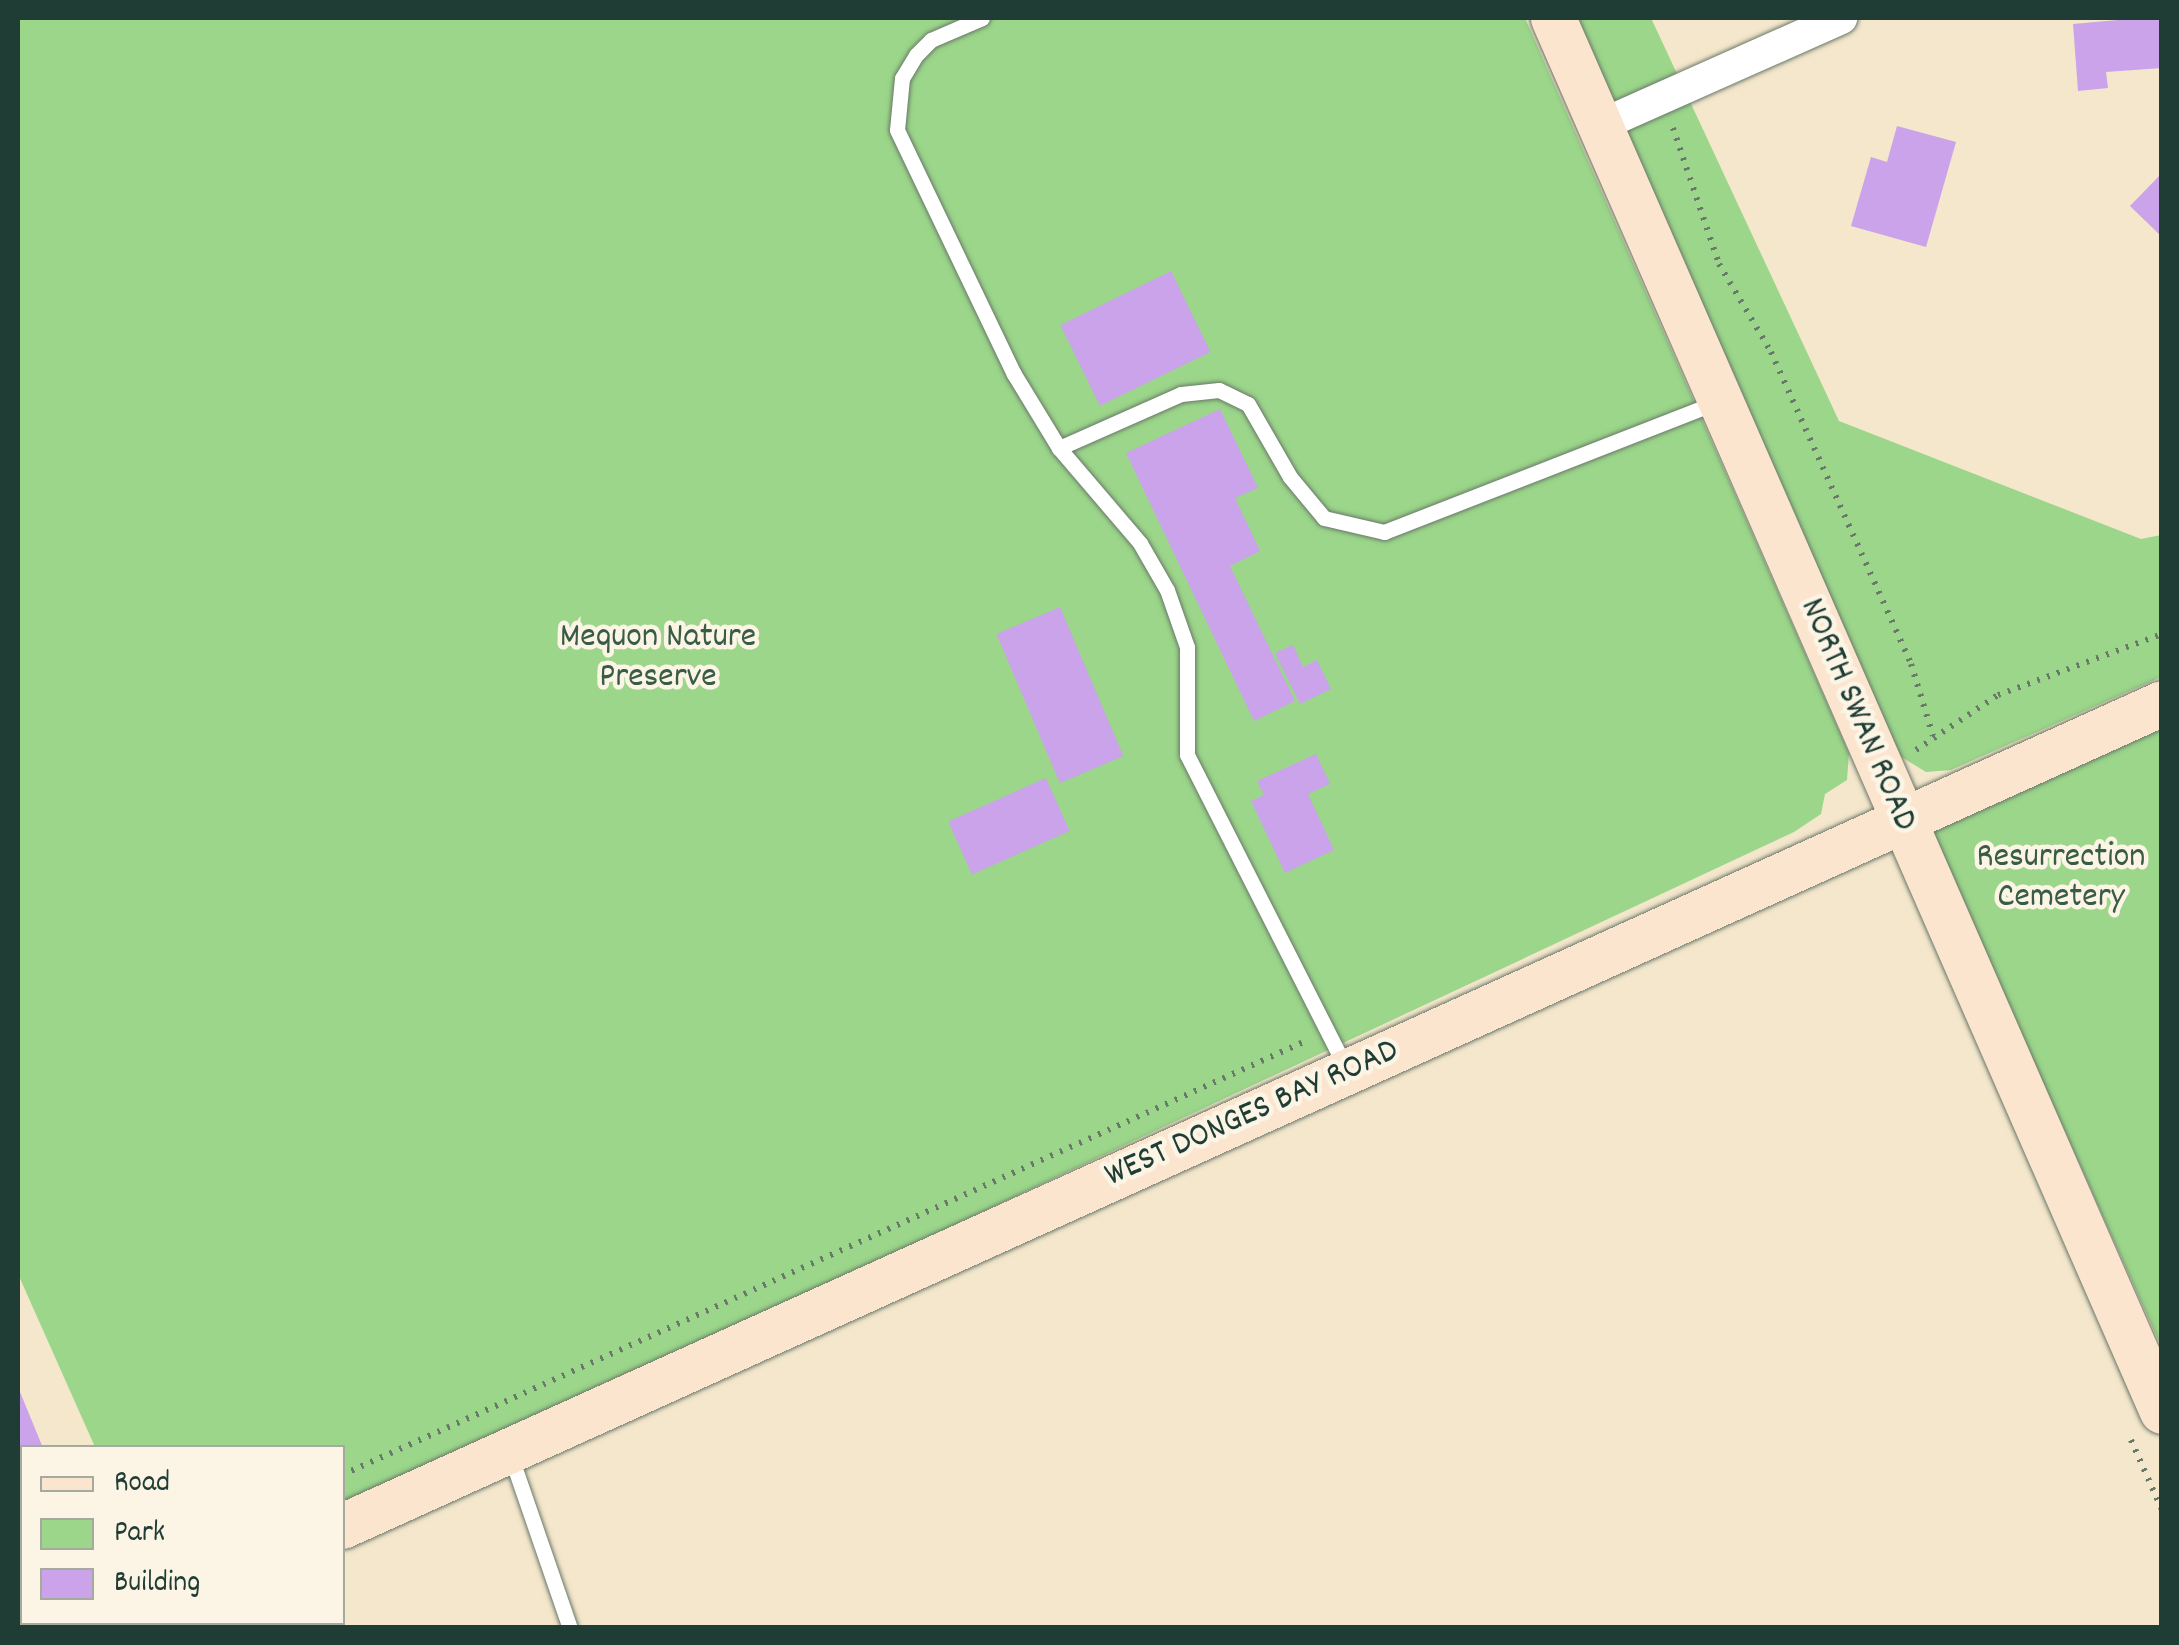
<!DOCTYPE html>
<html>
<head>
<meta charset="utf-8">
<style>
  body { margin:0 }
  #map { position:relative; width:2179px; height:1645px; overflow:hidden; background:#f4e7cc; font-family:Dekko,sans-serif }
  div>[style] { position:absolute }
  .green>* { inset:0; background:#9bd68a }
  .building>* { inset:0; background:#caa3eb; transform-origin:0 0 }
  .path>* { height:6px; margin-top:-3px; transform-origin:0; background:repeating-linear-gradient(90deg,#6a7869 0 2.5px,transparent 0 10.5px) }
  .roads { filter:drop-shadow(0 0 2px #6a7869) drop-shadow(0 0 2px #6a7869) }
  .lane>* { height:15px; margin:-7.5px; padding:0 7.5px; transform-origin:7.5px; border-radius:7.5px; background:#fff }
  .street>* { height:32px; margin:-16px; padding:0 16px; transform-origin:16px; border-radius:16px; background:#fff }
  .secondary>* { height:45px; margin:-22.5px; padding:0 22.5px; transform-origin:22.5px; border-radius:22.5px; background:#fbe5cf }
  span { translate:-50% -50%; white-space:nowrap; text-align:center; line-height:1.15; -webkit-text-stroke:9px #fcf5e5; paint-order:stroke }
  .park-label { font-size:35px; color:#385c45 }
  .street-label { font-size:35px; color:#1f3d34 }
  .frame { position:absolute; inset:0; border:20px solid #1f3d34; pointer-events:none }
  .legend { position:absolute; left:20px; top:1445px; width:325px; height:180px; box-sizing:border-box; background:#fcf5e5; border:2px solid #a4ab9e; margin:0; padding:12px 18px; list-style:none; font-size:30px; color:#1f3d34 }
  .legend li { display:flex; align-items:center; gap:20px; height:50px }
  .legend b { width:50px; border:2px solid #a4ab9e }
</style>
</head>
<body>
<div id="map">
  <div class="green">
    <div style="clip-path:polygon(18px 18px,1525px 18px,1849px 753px,1847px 780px,1825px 794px,1821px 814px,1794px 832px,343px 1511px,342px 1448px,95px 1447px,18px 1274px)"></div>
    <div style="clip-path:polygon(1570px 18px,1651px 18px,1839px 421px,2141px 539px,2161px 535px,2161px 677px,1951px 770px,1926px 772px,1895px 753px)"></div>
    <div style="clip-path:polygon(2161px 718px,2161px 1346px,1930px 830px)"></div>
  </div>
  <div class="building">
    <div style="clip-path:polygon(2140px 18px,2162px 18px,2162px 68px,2106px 72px,2108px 88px,2078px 91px,2073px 24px)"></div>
    <div style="clip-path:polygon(1897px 126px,1956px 142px,1926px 247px,1851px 226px,1871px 157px,1887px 162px)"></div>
    <div style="clip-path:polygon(2162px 173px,2162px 237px,2130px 206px)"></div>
    <div style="left:1171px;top:271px;width:90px;height:123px;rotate:64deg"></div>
    <div style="clip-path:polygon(1220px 409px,1258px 488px,1235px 498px,1260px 551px,1230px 566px,1295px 701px,1254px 721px,1126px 453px)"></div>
    <div style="left:1060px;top:607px;width:162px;height:69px;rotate:67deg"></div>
    <div style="clip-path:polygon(1293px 645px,1303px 667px,1317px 660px,1331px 689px,1300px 704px,1275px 653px)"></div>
    <div style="clip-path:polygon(1316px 754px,1330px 784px,1308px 794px,1334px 850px,1285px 873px,1251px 801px,1264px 795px,1257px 781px)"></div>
    <div style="left:1046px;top:778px;width:58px;height:107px;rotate:66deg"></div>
    <div style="clip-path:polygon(18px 1387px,43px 1448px,22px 1448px,18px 1464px)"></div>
  </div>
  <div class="path">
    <div style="left:1673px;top:128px;width:144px;rotate:71.3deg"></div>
    <div style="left:1719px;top:264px;width:102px;rotate:59.4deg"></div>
    <div style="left:1771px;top:352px;width:342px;rotate:65.8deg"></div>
    <div style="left:1911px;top:664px;width:75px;rotate:73deg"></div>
    <div style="left:1916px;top:750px;width:99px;rotate:-33.9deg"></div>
    <div style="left:1998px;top:695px;width:175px;rotate:-20.4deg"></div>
    <div style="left:2131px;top:1440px;width:77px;rotate:66.1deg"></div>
    <div style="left:342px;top:1475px;width:1057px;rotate:-24.24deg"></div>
    <div style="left:23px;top:1628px;width:12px;rotate:-31deg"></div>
  </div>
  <div class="roads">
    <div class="lane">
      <div style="left:982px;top:18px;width:56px;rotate:156.7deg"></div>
      <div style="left:931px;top:40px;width:21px;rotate:135deg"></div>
      <div style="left:916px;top:55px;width:27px;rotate:121deg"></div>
      <div style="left:902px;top:78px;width:52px;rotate:95.5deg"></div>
      <div style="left:897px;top:130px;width:271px;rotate:64.4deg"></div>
      <div style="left:1014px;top:374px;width:87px;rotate:58.7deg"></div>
      <div style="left:1346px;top:1068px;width:351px;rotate:-116.9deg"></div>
      <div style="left:1187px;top:755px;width:108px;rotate:-90deg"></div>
      <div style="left:1187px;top:647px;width:60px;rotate:-109.3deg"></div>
      <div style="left:1167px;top:590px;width:54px;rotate:-119.9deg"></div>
      <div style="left:1140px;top:543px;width:125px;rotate:-130.5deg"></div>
      <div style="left:1059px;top:448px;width:133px;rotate:-23.9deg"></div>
      <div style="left:1181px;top:394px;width:38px;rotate:-6deg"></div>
      <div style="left:1219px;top:390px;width:32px;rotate:26deg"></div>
      <div style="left:1248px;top:404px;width:84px;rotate:60.1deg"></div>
      <div style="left:1290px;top:477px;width:53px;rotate:50.3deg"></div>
      <div style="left:1324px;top:518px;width:62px;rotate:13.1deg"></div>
      <div style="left:1384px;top:532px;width:357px;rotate:-21.3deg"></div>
      <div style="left:511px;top:1457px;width:181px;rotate:71deg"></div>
    </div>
    <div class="street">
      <div style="left:1601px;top:125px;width:263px;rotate:-24deg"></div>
    </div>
    <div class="secondary">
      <div style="left:1553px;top:18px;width:1520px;rotate:66.39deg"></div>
      <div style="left:342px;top:1526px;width:1997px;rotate:-24.33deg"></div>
      <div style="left:118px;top:1628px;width:13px;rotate:-29deg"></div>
    </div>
  </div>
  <div class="park-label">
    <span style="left:658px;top:658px">Mequon Nature<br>Preserve</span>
    <span style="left:2061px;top:878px">Resurrection<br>Cemetery</span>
  </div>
  <div class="street-label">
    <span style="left:1857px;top:715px;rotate:67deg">NORTH SWAN ROAD</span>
    <span style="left:1252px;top:1114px;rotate:-24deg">WEST DONGES BAY ROAD</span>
  </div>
  <div class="frame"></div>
  <ul class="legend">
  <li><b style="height:12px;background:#fbe5cf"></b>Road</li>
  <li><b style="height:28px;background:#9bd68a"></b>Park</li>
  <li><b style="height:28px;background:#caa3eb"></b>Building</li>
  </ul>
</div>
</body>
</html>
